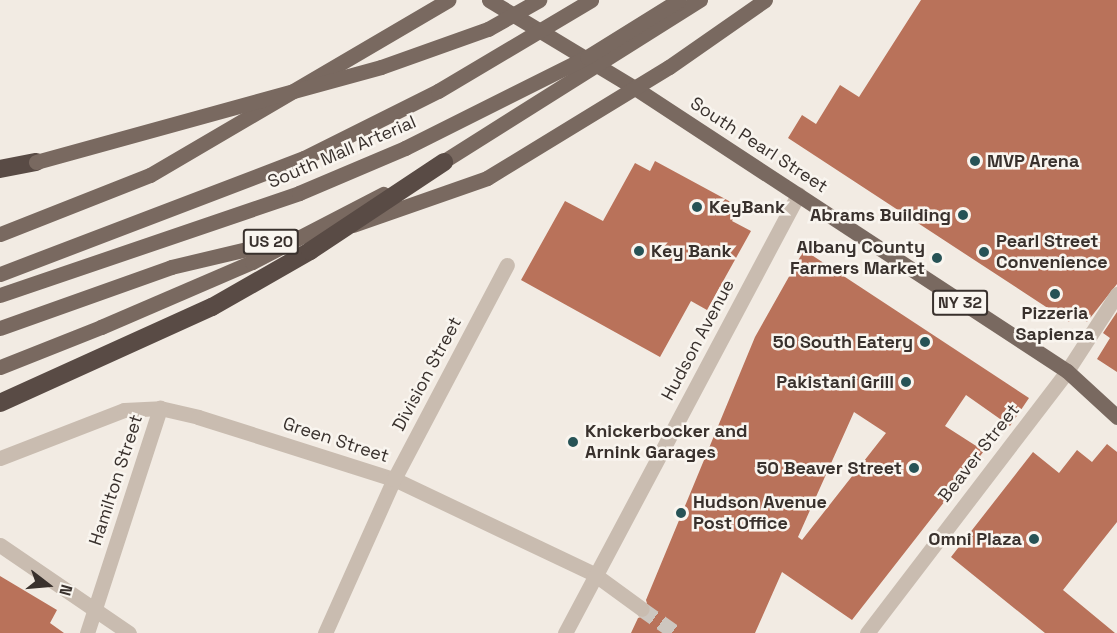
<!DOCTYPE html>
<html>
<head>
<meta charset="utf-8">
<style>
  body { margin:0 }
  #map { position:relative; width:1117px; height:633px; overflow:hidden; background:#f2ebe3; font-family:"Space Grotesk",sans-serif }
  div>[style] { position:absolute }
  .building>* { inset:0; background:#b9725a }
  .minor-tunnel>* { height:15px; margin-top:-7.5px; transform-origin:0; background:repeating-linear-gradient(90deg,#cdc6bf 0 15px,transparent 0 23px) }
  .minor>* { height:15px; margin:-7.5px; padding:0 7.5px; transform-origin:7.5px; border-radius:7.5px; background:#c9bcb0 }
  .tertiary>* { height:15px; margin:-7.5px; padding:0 7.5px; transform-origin:7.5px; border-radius:7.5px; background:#c9bcb0 }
  .primary>* { height:15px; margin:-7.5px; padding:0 7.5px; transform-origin:7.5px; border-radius:7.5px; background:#796960 }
  .motorway>* { height:18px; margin:-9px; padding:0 9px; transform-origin:9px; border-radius:9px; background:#594b45 }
  .primary-bridge>* { height:15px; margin:-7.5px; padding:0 7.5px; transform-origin:7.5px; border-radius:7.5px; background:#796960 }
  .motorway-bridge>* { height:18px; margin:-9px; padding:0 9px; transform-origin:9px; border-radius:9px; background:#594b45 }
  .dots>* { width:16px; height:16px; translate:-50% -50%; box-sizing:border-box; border:3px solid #f9f5ef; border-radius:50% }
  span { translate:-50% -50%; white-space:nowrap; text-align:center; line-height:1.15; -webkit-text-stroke:5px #f9f5ef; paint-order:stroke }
  .shield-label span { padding:2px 4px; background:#f9f5ef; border:2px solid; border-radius:4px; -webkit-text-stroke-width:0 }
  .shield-label { font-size:16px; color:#39312d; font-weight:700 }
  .street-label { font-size:18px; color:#39312d }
  .poi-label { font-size:18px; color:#39312d; font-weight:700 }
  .left { translate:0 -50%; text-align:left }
  .right { translate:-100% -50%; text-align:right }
  .north { position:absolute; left:18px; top:555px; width:60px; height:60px; -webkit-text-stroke:4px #f9f5ef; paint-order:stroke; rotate:106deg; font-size:16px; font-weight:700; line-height:24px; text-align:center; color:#39312d }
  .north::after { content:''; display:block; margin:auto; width:21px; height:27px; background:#39312d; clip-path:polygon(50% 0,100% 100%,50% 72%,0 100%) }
</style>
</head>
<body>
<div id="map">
  <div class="building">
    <div style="clip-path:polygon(921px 0,1117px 0,1117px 284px,1087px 322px,1074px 313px,1069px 322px,788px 138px,802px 115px,816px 124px,840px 85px,859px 97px)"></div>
    <div style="clip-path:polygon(655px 161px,740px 207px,732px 221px,751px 231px,707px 310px,691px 301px,660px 357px,521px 280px,565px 201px,603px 221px,635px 163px,650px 171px)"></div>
    <div style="clip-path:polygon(evenodd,804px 250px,1029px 398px,1010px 426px,966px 395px,945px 426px,984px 451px,852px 620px,782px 572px,755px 633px,631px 633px,638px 618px,650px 614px,646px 600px,755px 337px,804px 250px,854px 412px,886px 433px,802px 540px,798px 537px,854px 412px)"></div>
    <div style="clip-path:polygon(1117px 312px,1117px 372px,1097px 359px,1110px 338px,1103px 333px)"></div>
    <div style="clip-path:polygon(1107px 444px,1117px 452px,1117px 522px,1063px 590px,1115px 633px,1045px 633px,951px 557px,1033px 452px,1059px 473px,1077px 450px,1092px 462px)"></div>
    <div style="clip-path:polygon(0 576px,57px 610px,50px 623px,64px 633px,0 633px)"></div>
  </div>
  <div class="minor-tunnel">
    <div style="left:642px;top:609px;width:42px;rotate:35.2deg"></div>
  </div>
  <div class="minor">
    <div style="left:0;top:458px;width:133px;rotate:-21.2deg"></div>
    <div style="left:124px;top:410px;width:36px;rotate:-3deg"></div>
    <div style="left:160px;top:408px;width:39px;rotate:13deg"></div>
    <div style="left:198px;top:417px;width:206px;rotate:17.6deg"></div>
    <div style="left:394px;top:479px;width:221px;rotate:25.4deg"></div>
    <div style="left:594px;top:574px;width:59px;rotate:36.1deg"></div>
    <div style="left:0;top:545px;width:156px;rotate:34.3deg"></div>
    <div style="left:87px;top:633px;width:237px;rotate:-72deg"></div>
    <div style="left:325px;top:633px;width:169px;rotate:-65.9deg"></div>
    <div style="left:394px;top:479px;width:242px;rotate:-62.2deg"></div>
    <div style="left:867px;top:633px;width:330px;rotate:-52.6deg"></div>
    <div style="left:1067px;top:371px;width:92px;rotate:-57deg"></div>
  </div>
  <div class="tertiary">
    <div style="left:565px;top:633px;width:497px;rotate:-62deg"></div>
  </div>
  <div class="primary">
    <div style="left:489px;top:0;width:170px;rotate:31.1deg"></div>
    <div style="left:635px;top:88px;width:516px;rotate:33.23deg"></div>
    <div style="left:1067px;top:371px;width:68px;rotate:42.6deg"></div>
    <div style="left:353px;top:225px;width:142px;rotate:-19.3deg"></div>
    <div style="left:487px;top:178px;width:213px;rotate:-31.4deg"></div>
    <div style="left:669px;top:67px;width:117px;rotate:-34.9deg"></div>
    <div style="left:0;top:234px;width:161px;rotate:-21.5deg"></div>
    <div style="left:150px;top:175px;width:346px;rotate:-30.4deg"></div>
    <div style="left:0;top:274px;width:325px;rotate:-20.9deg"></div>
    <div style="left:0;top:295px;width:316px;rotate:-18.8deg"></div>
    <div style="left:0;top:328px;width:182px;rotate:-19.6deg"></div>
    <div style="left:171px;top:267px;width:130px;rotate:-13.3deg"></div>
    <div style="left:0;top:367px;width:109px;rotate:-21.6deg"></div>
  </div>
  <div class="motorway">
    <div style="left:0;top:169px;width:37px;rotate:-11deg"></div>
  </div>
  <div class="primary-bridge">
    <div style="left:304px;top:158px;width:150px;rotate:-26.6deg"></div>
    <div style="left:438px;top:91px;width:178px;rotate:-30.7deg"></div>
    <div style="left:36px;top:162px;width:358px;rotate:-15.4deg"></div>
    <div style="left:381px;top:67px;width:114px;rotate:-19.6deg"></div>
    <div style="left:488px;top:29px;width:59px;rotate:-29.6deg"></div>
    <div style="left:436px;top:166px;width:312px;rotate:-32.2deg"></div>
    <div style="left:299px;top:193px;width:115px;rotate:-23deg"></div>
    <div style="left:405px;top:148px;width:203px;rotate:-26.6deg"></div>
    <div style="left:587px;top:57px;width:108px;rotate:-31.8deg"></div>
    <div style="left:101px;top:327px;width:164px;rotate:-23.3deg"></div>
    <div style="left:252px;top:262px;width:148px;rotate:-27.4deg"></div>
  </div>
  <div class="motorway-bridge">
    <div style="left:0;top:403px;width:233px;rotate:-24.4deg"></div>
    <div style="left:212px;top:307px;width:113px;rotate:-29.7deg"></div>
    <div style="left:310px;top:251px;width:161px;rotate:-33.6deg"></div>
  </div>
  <div class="dots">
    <div style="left:975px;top:161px;background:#275356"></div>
    <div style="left:697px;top:207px;background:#275356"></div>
    <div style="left:963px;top:215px;background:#275356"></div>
    <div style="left:639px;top:251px;background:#275356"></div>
    <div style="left:984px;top:252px;background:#275356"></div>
    <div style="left:937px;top:258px;background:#275356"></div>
    <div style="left:1055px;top:294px;background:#275356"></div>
    <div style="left:925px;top:342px;background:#275356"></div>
    <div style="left:906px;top:382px;background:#275356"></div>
    <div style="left:573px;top:442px;background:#275356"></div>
    <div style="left:914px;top:468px;background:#275356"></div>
    <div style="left:681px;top:513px;background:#275356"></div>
    <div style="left:1034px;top:539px;background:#275356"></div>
  </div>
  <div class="shield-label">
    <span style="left:271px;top:242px">US 20</span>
    <span style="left:960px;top:303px">NY 32</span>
  </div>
  <div class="street-label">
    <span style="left:759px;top:145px;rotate:33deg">South Pearl Street</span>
    <span style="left:342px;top:152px;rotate:-23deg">South Mall Arterial</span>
    <span style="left:698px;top:340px;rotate:-62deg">Hudson Avenue</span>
    <span style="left:427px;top:374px;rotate:-62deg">Division Street</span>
    <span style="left:336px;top:440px;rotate:18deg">Green Street</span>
    <span style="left:979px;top:453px;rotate:-52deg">Beaver Street</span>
    <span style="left:116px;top:480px;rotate:-72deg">Hamilton Street</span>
  </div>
  <div class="poi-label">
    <span class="left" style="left:987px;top:161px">MVP Arena</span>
    <span class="left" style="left:709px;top:207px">KeyBank</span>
    <span class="right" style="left:951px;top:215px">Abrams Building</span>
    <span class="left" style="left:996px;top:252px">Pearl Street<br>Convenience</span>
    <span class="right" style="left:925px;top:258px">Albany County<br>Farmers Market</span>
    <span class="left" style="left:651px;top:251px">Key Bank</span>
    <span style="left:1055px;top:324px">Pizzeria<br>Sapienza</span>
    <span class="right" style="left:913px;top:342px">50 South Eatery</span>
    <span class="right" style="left:894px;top:382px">Pakistani Grill</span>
    <span class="left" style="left:585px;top:442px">Knickerbocker and<br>Arnink Garages</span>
    <span class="right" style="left:902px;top:468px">50 Beaver Street</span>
    <span class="left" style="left:693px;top:513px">Hudson Avenue<br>Post Office</span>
    <span class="right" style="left:1022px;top:539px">Omni Plaza</span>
  </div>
  <div class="north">N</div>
</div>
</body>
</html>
